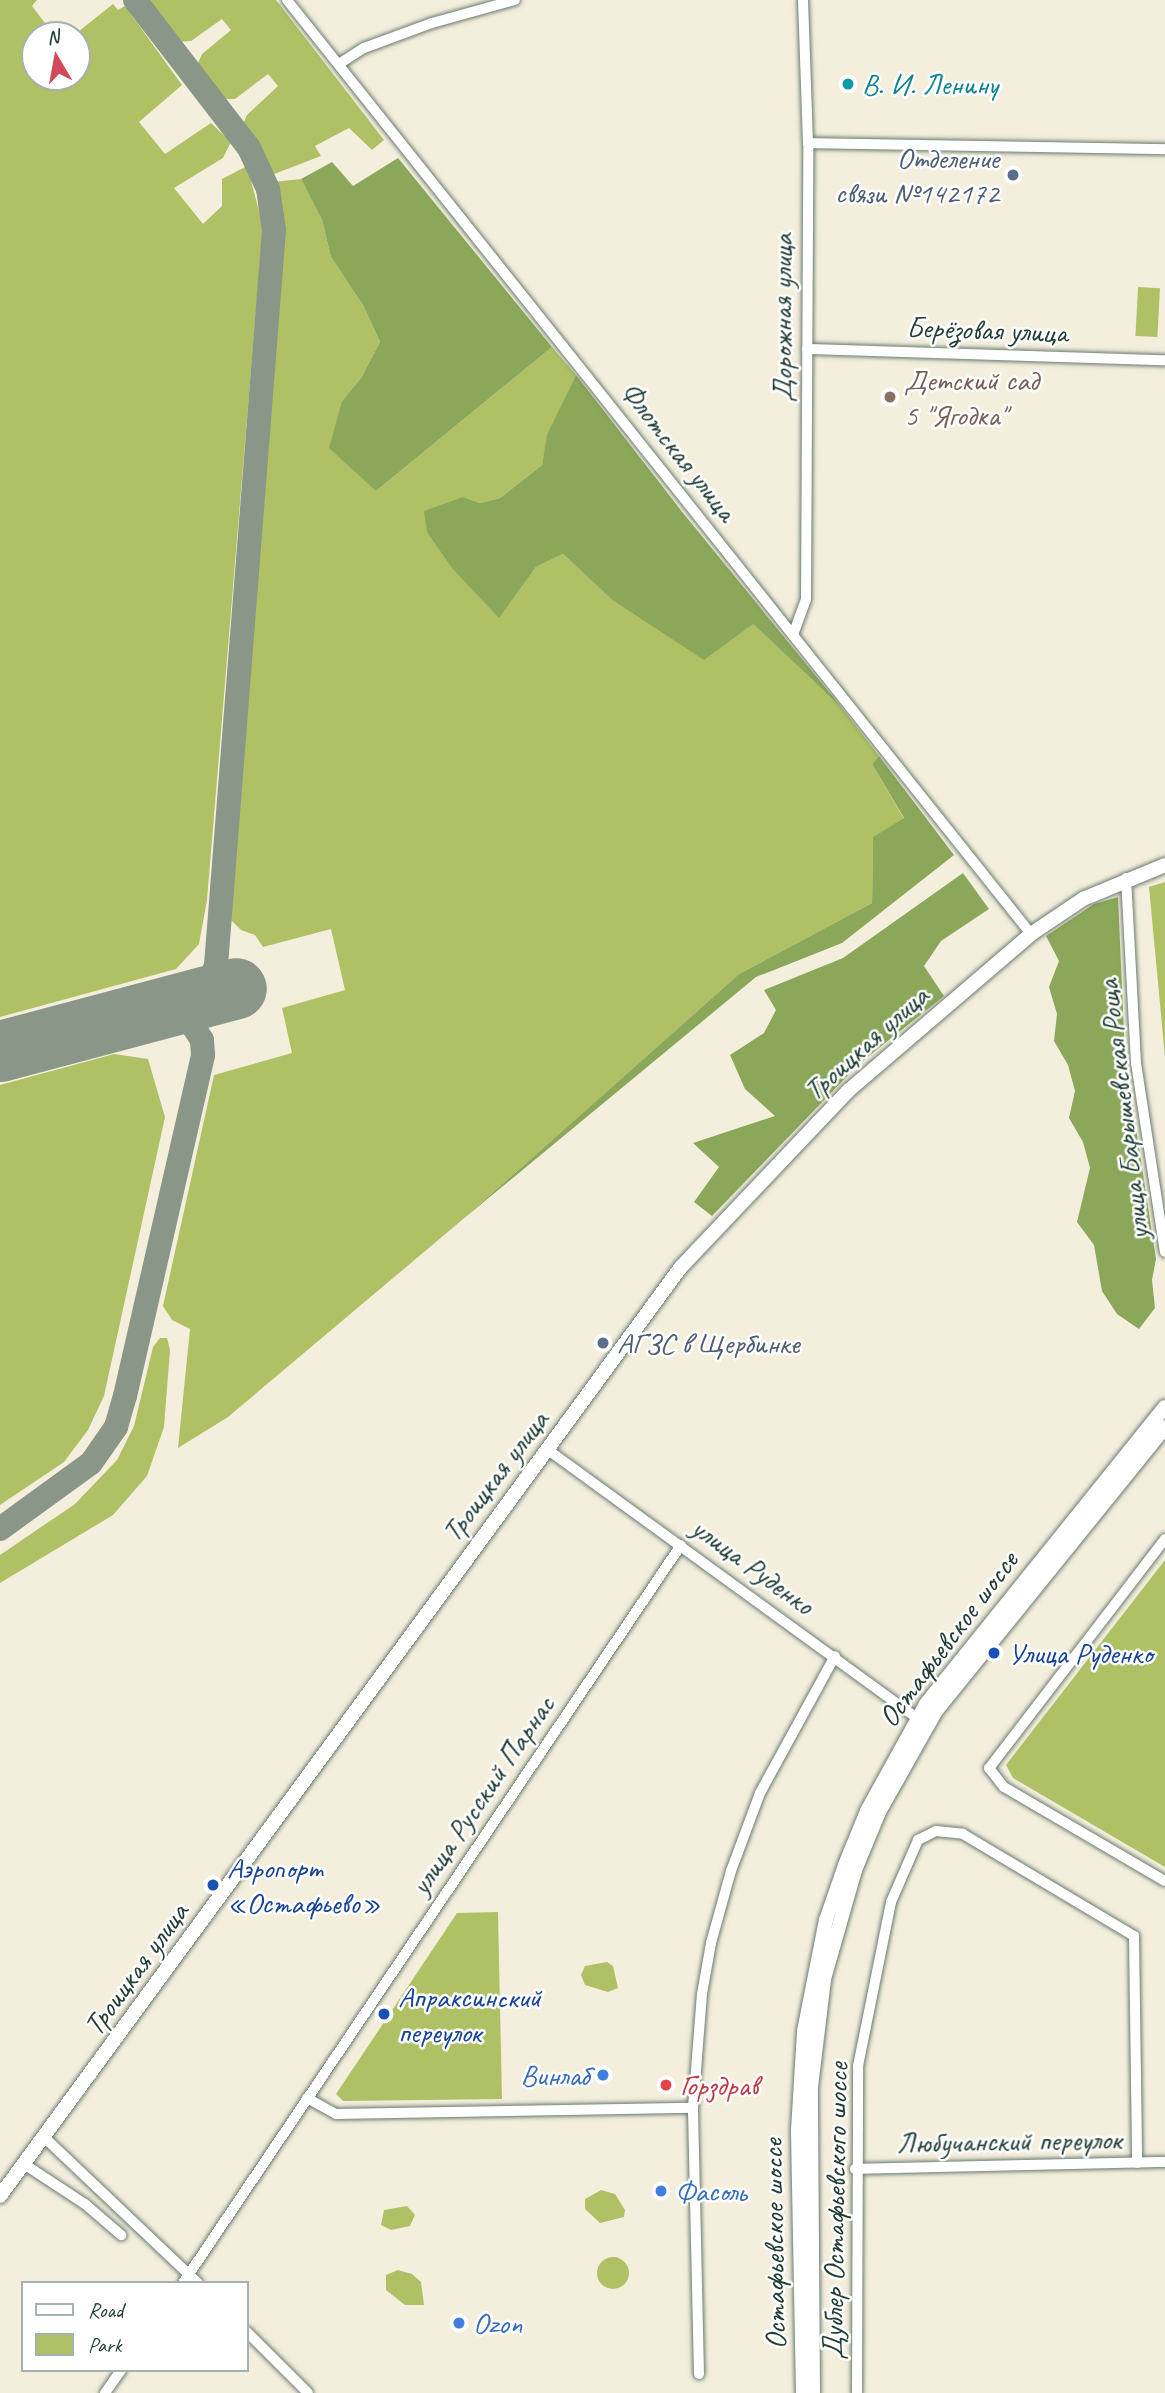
<!DOCTYPE html>
<html>
<head>
<meta charset="utf-8">
<style>
  body { margin:0 }
  #map { position:relative; width:1165px; height:2393px; overflow:hidden; background:#f4efdd; font-family:Caveat,sans-serif }
  div>[style] { position:absolute }
  .green>* { inset:0; background:#afc164; transform-origin:0 0 }
  .round { border-radius:50% }
  .forest>* { inset:0; background:#8ba75a }
  .taxiway>* { height:24px; margin:-12px; padding:0 12px; transform-origin:12px; border-radius:12px; background:#8a9688 }
  .runway>* { height:61px; margin:-30.5px; padding:0 30.5px; transform-origin:30.5px; border-radius:30.5px; background:#8a9688 }
  .roads { filter:drop-shadow(0 0 2px #6a7b6f) drop-shadow(0 0 2px #6a7b6f) }
  .street>* { height:10px; margin:-5px; padding:0 5px; transform-origin:5px; border-radius:5px; background:#fff }
  .secondary>* { height:14px; margin:-7px; padding:0 7px; transform-origin:7px; border-radius:7px; background:#fff }
  .dots>* { width:19px; height:19px; translate:-50% -50%; box-sizing:border-box; border:4px solid #fff; border-radius:50% }
  span { translate:-50% -50%; white-space:nowrap; text-align:center; line-height:1.15; -webkit-text-stroke:5px #fff; paint-order:stroke }
  .culture-label { font-size:30px; color:#0d838f }
  .left { translate:0 -50%; text-align:left }
  .service-label { font-size:30px; color:#4e5e75 }
  .right { translate:-100% -50%; text-align:right }
  .street-label { font-size:30px; color:#1f3d34 }
  .education-label { font-size:30px; color:#785e54 }
  .transit-label { font-size:30px; color:#164399 }
  .shop-label { font-size:30px; color:#366cbe }
  .health-label { font-size:30px; color:#be3a42 }
  .legend { position:absolute; left:21px; top:2281px; width:228px; height:91px; box-sizing:border-box; background:#fff; border:2px solid #a5b1ae; margin:0; padding:9px 12px; list-style:none; font-size:21px; color:#1f3d34 }
  .legend li { display:flex; align-items:center; gap:14px; height:35px }
  .legend b { width:35px; border:2px solid #a5b1ae }
  .north { position:absolute; left:21px; top:21px; width:70px; height:70px; box-sizing:border-box; background:#fff; border:2px solid #a5b1ae; border-radius:50%; rotate:350deg; font-size:19px; font-weight:700; line-height:28px; text-align:center; color:#1f3d34 }
  .north::after { content:''; display:block; margin:auto; width:24px; height:32px; background:#d1495b; clip-path:polygon(50% 0,100% 100%,50% 72%,0 100%) }
</style>
</head>
<body>
<div id="map">
  <div class="green">
    <div style="clip-path:polygon(0 0,37px 0,32px 6px,48px 27px,55px 23px,65px 35px,35px 35px,35px 77px,77px 77px,74px 35px,113px 4px,118px 10px,125px 6px,182px 85px,139px 122px,165px 154px,211px 123px,231px 142px,223px 158px,174px 188px,203px 224px,222px 206px,222px 179px,247px 166px,263px 226px,207px 900px,199px 944px,176px 969px,0 1017px)"></div>
    <div style="clip-path:polygon(144px 0,276px 0,384px 140px,372px 150px,349px 128px,315px 146px,321px 156px,269px 176px,242px 126px,247px 115px,278px 86px,268px 74px,235px 99px,225px 99px,197px 65px,202px 54px,231px 30px,222px 19px,191px 41px,177px 42px)"></div>
    <div style="clip-path:polygon(301px 179px,322px 220px,331px 257px,364px 307px,380px 342px,361px 378px,342px 401px,376px 491px,552px 347px,576px 375px,548px 435px,542px 465px,500px 498px,480px 503px,462px 497px,499px 617px,536px 567px,563px 554px,611px 599px,753px 624px,842px 708px,879px 756px,872px 764px,904px 819px,873px 837px,872px 903px,739px 974px,462px 1220px,228px 1417px,178px 1448px,190px 1329px,172px 1320px,163px 1306px,214px 1075px,292px 1053px,282px 1008px,345px 990px,331px 929px,263px 947px,255px 935px,241px 930px,224px 913px,277px 263px,273px 182px)"></div>
    <div style="left:1138px;top:287px;width:22px;height:49px;rotate:3deg"></div>
    <div style="clip-path:polygon(1165px 882px,1165px 1057px,1149px 887px)"></div>
    <div style="clip-path:polygon(114px 1054px,148px 1059px,165px 1117px,104px 1396px,88px 1430px,64px 1462px,0 1505px,0 1085px)"></div>
    <div style="clip-path:polygon(160px 1338px,167px 1338px,170px 1350px,164px 1427px,147px 1476px,113px 1515px,0 1583px,0 1555px,75px 1504px,117px 1460px,134px 1426px,153px 1347px)"></div>
    <div style="clip-path:polygon(1165px 1560px,1165px 1867px,1013px 1778px,1006px 1765px)"></div>
    <div style="clip-path:polygon(498px 1912px,502px 2099px,343px 2101px,336px 2094px,457px 1913px)"></div>
    <div style="clip-path:polygon(607px 1962px,613px 1966px,618px 1988px,608px 1992px,585px 1985px,581px 1975px,585px 1966px)"></div>
    <div style="clip-path:polygon(601px 2190px,615px 2194px,625px 2210px,624px 2217px,600px 2223px,585px 2209px,585px 2199px)"></div>
    <div style="clip-path:polygon(407px 2206px,415px 2215px,410px 2226px,391px 2230px,381px 2225px,384px 2210px)"></div>
    <div class="round" style="left:597px;top:2257px;width:32px;height:32px"></div>
    <div style="clip-path:polygon(398px 2270px,412px 2274px,421px 2282px,424px 2305px,405px 2305px,386px 2290px,386px 2275px)"></div>
  </div>
  <div class="forest">
    <div style="clip-path:polygon(398px 158px,552px 347px,376px 491px,329px 448px,342px 401px,361px 378px,380px 342px,364px 307px,331px 257px,322px 220px,301px 179px,332px 162px,353px 186px)"></div>
    <div style="clip-path:polygon(576px 375px,683px 513px,842px 708px,753px 624px,704px 660px,611px 599px,563px 554px,536px 567px,499px 618px,452px 568px,427px 532px,424px 511px,463px 497px,480px 503px,500px 498px,542px 465px,547px 435px)"></div>
    <div style="clip-path:polygon(879px 756px,954px 855px,842px 943px,756px 977px,462px 1220px,739px 974px,872px 903px,873px 837px,904px 818px,872px 764px)"></div>
    <div style="clip-path:polygon(963px 873px,989px 909px,941px 941px,924px 966px,944px 996px,859px 1064px,712px 1216px,694px 1202px,719px 1167px,693px 1143px,775px 1116px,745px 1089px,730px 1055px,764px 1033px,776px 1010px,764px 990px,843px 958px)"></div>
    <div style="clip-path:polygon(1118px 897px,1125px 1056px,1156px 1259px,1152px 1280px,1155px 1308px,1139px 1329px,1117px 1314px,1102px 1291px,1094px 1245px,1077px 1222px,1090px 1168px,1083px 1142px,1069px 1118px,1075px 1091px,1068px 1065px,1054px 1041px,1057px 1014px,1049px 987px,1059px 961px,1046px 936px,1094px 904px)"></div>
  </div>
  <div class="taxiway">
    <div style="left:135px;top:0;width:187px;rotate:52.4deg"></div>
    <div style="left:249px;top:148px;width:45px;rotate:65.1deg"></div>
    <div style="left:268px;top:189px;width:41px;rotate:81.7deg"></div>
    <div style="left:274px;top:230px;width:738px;rotate:94.51deg"></div>
    <div style="left:216px;top:966px;width:34px;rotate:114deg"></div>
    <div style="left:0;top:1529px;width:112px;rotate:-36deg"></div>
    <div style="left:91px;top:1463px;width:44px;rotate:-55.2deg"></div>
    <div style="left:116px;top:1427px;width:32px;rotate:-74deg"></div>
    <div style="left:125px;top:1396px;width:350px;rotate:-77.1deg"></div>
    <div style="left:203px;top:1055px;width:15px;rotate:-94deg"></div>
    <div style="left:202px;top:1040px;width:20px;rotate:-123deg"></div>
    <div style="left:191px;top:1023px;width:25px;rotate:-148deg"></div>
    <div style="left:170px;top:1010px;width:15px;rotate:-176deg"></div>
  </div>
  <div class="runway">
    <div style="left:0;top:1051px;width:244px;rotate:-14.9deg"></div>
  </div>
  <div class="roads">
    <div class="street">
      <div style="left:287px;top:0;width:1194px;rotate:51.46deg"></div>
      <div style="left:339px;top:64px;width:30px;rotate:-33deg"></div>
      <div style="left:364px;top:48px;width:72px;rotate:-20.2deg"></div>
      <div style="left:432px;top:23px;width:86px;rotate:-15.5deg"></div>
      <div style="left:808px;top:143px;width:357px;rotate:1deg"></div>
      <div style="left:807px;top:349px;width:358px;rotate:1.8deg"></div>
      <div style="left:793px;top:635px;width:37px;rotate:-70deg"></div>
      <div style="left:806px;top:600px;width:457px;rotate:-89.7deg"></div>
      <div style="left:808px;top:143px;width:143px;rotate:-92deg"></div>
      <div style="left:1126px;top:878px;width:185px;rotate:86.9deg"></div>
      <div style="left:1136px;top:1063px;width:191px;rotate:81.3deg"></div>
      <div style="left:548px;top:1450px;width:462px;rotate:36deg"></div>
      <div style="left:1165px;top:1539px;width:289px;rotate:127.5deg"></div>
      <div style="left:989px;top:1768px;width:24px;rotate:52deg"></div>
      <div style="left:1004px;top:1787px;width:186px;rotate:30.3deg"></div>
      <div style="left:307px;top:2098px;width:33px;rotate:29deg"></div>
      <div style="left:336px;top:2114px;width:357px;rotate:-1deg"></div>
      <div style="left:45px;top:2138px;width:211px;rotate:43.5deg"></div>
      <div style="left:24px;top:2164px;width:73px;rotate:33.3deg"></div>
      <div style="left:85px;top:2204px;width:48px;rotate:40.7deg"></div>
      <div style="left:855px;top:2169px;width:310px;rotate:-1.3deg"></div>
      <div style="left:183px;top:2283px;width:890px;rotate:-55.99deg"></div>
      <div style="left:247px;top:2332px;width:86px;rotate:45deg"></div>
      <div style="left:699px;top:2374px;width:266px;rotate:-91.3deg"></div>
      <div style="left:693px;top:2108px;width:114px;rotate:-85.5deg"></div>
      <div style="left:702px;top:1994px;width:52px;rotate:-80deg"></div>
      <div style="left:711px;top:1943px;width:75px;rotate:-74.5deg"></div>
      <div style="left:731px;top:1871px;width:83px;rotate:-69.6deg"></div>
      <div style="left:760px;top:1793px;width:156px;rotate:-61.3deg"></div>
      <div style="left:105px;top:2393px;width:28px;rotate:-55deg"></div>
      <div style="left:857px;top:2393px;width:327px;rotate:-89.8deg"></div>
      <div style="left:858px;top:2066px;width:167px;rotate:-78.6deg"></div>
      <div style="left:891px;top:1902px;width:68px;rotate:-66.5deg"></div>
      <div style="left:918px;top:1840px;width:20px;rotate:-27deg"></div>
      <div style="left:936px;top:1831px;width:27px;rotate:6deg"></div>
      <div style="left:963px;top:1834px;width:199px;rotate:30.8deg"></div>
      <div style="left:1134px;top:1936px;width:227px;rotate:89.2deg"></div>
    </div>
    <div class="secondary">
      <div style="left:0;top:2196px;width:1152px;rotate:-53.76deg"></div>
      <div style="left:681px;top:1267px;width:243px;rotate:-46.5deg"></div>
      <div style="left:848px;top:1091px;width:241px;rotate:-40.6deg"></div>
      <div style="left:1031px;top:934px;width:63px;rotate:-33.9deg"></div>
      <div style="left:1083px;top:899px;width:89px;rotate:-22.5deg"></div>
      <div style="left:803px;top:2393px;width:263px;rotate:-91.1deg"></div>
      <div style="left:798px;top:2130px;width:99px;rotate:-86.5deg"></div>
      <div style="left:804px;top:2031px;width:113px;rotate:-78.8deg"></div>
      <div style="left:826px;top:1920px;width:58px;rotate:-70.9deg"></div>
      <div style="left:845px;top:1865px;width:58px;rotate:-67.8deg"></div>
      <div style="left:867px;top:1811px;width:122px;rotate:-61.1deg"></div>
      <div style="left:926px;top:1704px;width:381px;rotate:-51.2deg"></div>
      <div style="left:813px;top:2393px;width:306px;rotate:-90.4deg"></div>
      <div style="left:811px;top:2087px;width:109px;rotate:-83.1deg"></div>
      <div style="left:824px;top:1979px;width:113px;rotate:-74.1deg"></div>
      <div style="left:855px;top:1870px;width:63px;rotate:-67.5deg"></div>
      <div style="left:879px;top:1812px;width:116px;rotate:-60.6deg"></div>
      <div style="left:936px;top:1711px;width:365px;rotate:-51.1deg"></div>
    </div>
  </div>
  <div class="dots">
    <div style="left:848px;top:84px;background:#0f9aa8"></div>
    <div style="left:1013px;top:175px;background:#5c6f8a"></div>
    <div style="left:890px;top:397px;background:#8d6e63"></div>
    <div style="left:603px;top:1343px;background:#5c6f8a"></div>
    <div style="left:994px;top:1653px;background:#1a4fb4"></div>
    <div style="left:213px;top:1885px;background:#1a4fb4"></div>
    <div style="left:384px;top:2014px;background:#1a4fb4"></div>
    <div style="left:603px;top:2075px;background:#3f7fe0"></div>
    <div style="left:666px;top:2085px;background:#e0444e"></div>
    <div style="left:661px;top:2191px;background:#3f7fe0"></div>
    <div style="left:459px;top:2323px;background:#3f7fe0"></div>
  </div>
  <div class="culture-label">
    <span class="left" style="left:862px;top:84px">В. И. Ленину</span>
  </div>
  <div class="service-label">
    <span class="right" style="left:999px;top:175px">Отделение<br>связи №142172</span>
    <span class="left" style="left:617px;top:1343px">АГЗС в Щербинке</span>
  </div>
  <div class="street-label">
    <span style="left:782px;top:318px;rotate:-90deg">Дорожная улица</span>
    <span style="left:987px;top:330px;rotate:2deg">Берёзовая улица</span>
    <span style="left:679px;top:451px;rotate:52deg">Флотская улица</span>
    <span style="left:866px;top:1043px;rotate:-42deg">Троицкая улица</span>
    <span style="left:1123px;top:1110px;rotate:-97deg">улица Барышевская Роща</span>
    <span style="left:495px;top:1476px;rotate:-53deg">Троицкая улица</span>
    <span style="left:753px;top:1566px;rotate:36deg">улица Руденко</span>
    <span style="left:948px;top:1639px;rotate:-53deg">Остафьевское шоссе</span>
    <span style="left:482px;top:1795px;rotate:-56deg">улица Русский Парнас</span>
    <span style="left:136px;top:1969px;rotate:-54deg">Троицкая улица</span>
    <span style="left:1009px;top:2141px;rotate:-1deg">Любучанский переулок</span>
    <span style="left:835px;top:2211px;rotate:-89deg">Дублер Остафьевского шоссе</span>
    <span style="left:774px;top:2244px;rotate:-91deg">Остафьевское шоссе</span>
  </div>
  <div class="education-label">
    <span class="left" style="left:904px;top:397px">Детский сад<br>5 "Ягодка"</span>
  </div>
  <div class="transit-label">
    <span class="left" style="left:1008px;top:1653px">Улица Руденко</span>
    <span class="left" style="left:227px;top:1885px">Аэропорт<br>«Остафьево»</span>
    <span class="left" style="left:398px;top:2014px">Апраксинский<br>переулок</span>
  </div>
  <div class="shop-label">
    <span class="right" style="left:589px;top:2075px">Винлаб</span>
    <span class="left" style="left:675px;top:2191px">Фасоль</span>
    <span class="left" style="left:473px;top:2323px">Ozon</span>
  </div>
  <div class="health-label">
    <span class="left" style="left:680px;top:2085px">Горздрав</span>
  </div>
  <ul class="legend">
  <li><b style="height:9px;background:#fff"></b>Road</li>
  <li><b style="height:19px;background:#afc164"></b>Park</li>
  </ul>
  <div class="north">N</div>
</div>
</body>
</html>
